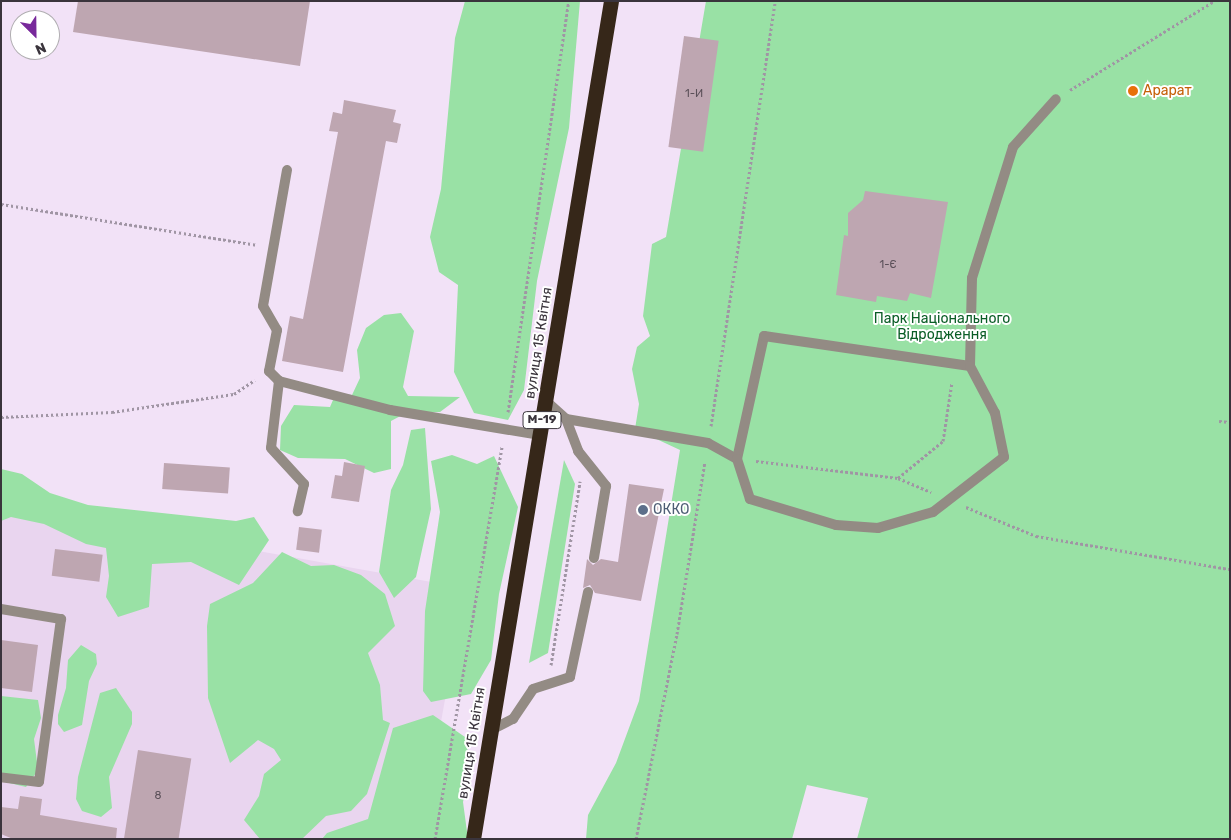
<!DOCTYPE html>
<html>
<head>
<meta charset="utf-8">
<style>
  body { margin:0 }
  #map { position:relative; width:1231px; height:840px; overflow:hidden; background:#f2e2f7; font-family:Rubik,sans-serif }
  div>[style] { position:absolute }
  .built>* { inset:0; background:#e9d5ef }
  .green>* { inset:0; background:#99e1a5 }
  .building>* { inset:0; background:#bea6b1; transform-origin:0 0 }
  .path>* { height:3px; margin-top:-1.5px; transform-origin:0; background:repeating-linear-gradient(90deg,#a095a4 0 2.5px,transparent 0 5px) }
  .lane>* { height:10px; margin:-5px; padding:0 5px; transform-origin:5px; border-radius:5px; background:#938b84 }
  .highway>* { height:15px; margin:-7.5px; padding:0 7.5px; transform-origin:7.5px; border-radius:7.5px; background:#362719 }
  .dots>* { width:14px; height:14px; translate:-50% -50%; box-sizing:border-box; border:2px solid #fff; border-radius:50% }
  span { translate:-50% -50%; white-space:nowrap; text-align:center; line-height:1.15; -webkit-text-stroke:4px #fff; paint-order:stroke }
  .number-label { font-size:11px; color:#5b5059 }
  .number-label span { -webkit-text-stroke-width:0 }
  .shield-label span { padding:1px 4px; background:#fff; border:1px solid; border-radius:4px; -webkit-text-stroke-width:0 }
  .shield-label { font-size:12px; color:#3a343c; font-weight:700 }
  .food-label { font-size:14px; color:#c56008 }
  .left { translate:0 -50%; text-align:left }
  .park-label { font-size:14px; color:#0a5d26 }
  .street-label { font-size:14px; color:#3a343c }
  .service-label { font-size:14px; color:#4e5e75 }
  .frame { position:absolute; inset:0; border:2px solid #3a343c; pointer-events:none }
  .north { position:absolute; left:10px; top:10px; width:50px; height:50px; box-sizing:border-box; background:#fff; border:1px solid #b0aeb1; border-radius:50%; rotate:157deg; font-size:14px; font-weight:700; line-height:20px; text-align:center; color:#3a343c }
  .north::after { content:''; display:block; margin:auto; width:18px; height:22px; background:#78299b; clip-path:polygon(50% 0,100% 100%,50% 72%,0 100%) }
</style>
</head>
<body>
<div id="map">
  <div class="built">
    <div style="clip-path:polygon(1px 505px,465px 588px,420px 839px,1px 839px)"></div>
  </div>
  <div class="green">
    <div style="clip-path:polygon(465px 1px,580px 1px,569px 128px,537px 281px,524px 390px,508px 420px,474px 413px,454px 372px,458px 285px,439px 272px,430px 237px,441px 189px,455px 38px)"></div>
    <div style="clip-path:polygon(706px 1px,1230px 1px,1230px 839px,857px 839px,868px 798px,807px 785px,792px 839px,586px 839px,588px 815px,616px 763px,639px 701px,680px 450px,635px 429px,639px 404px,632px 369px,637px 347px,650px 336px,643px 316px,652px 244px,666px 237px)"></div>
    <div style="clip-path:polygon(401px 313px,414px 331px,403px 387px,408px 396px,460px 397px,440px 412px,406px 413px,391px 421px,391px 469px,374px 473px,345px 459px,298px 458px,280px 450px,281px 426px,294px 405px,330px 407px,336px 393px,352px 395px,360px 378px,357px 350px,366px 328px,384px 315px)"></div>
    <div style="clip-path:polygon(425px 428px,431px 509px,416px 577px,394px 598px,379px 572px,391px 490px,403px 465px,411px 430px)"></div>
    <div style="clip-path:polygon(452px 455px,477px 464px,494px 456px,518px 507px,499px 594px,491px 660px,471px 694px,431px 702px,423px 691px,425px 611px,440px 512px,431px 461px)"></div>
    <div style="clip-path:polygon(564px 460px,575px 484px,548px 653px,529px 663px)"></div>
    <div style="clip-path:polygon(1px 469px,22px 474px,50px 493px,88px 505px,236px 521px,254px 517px,269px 540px,239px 585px,191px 562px,152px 564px,149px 607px,118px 617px,106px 597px,109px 576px,106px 548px,86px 544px,44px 524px,11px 517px,1px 521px)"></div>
    <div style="clip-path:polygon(282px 552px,311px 566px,334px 565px,361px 575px,385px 594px,395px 626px,368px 653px,380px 685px,383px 720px,390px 723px,367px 794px,351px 811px,326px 816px,302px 839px,260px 839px,244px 820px,259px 796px,264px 774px,281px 760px,274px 749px,258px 740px,230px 763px,208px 698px,207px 626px,210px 604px,253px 583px)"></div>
    <div style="clip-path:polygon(81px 645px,96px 654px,97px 664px,89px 681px,82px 725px,64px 732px,58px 724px,58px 715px,66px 688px,68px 660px)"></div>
    <div style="clip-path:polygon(116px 688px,132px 712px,132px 724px,109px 777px,112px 808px,101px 817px,82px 811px,76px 799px,78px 777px,100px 693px)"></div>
    <div style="clip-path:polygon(1px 696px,38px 700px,41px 718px,34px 739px,38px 770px,26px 787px,1px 781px)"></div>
    <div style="clip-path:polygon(433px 715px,465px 737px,471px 767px,463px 802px,468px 839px,322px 839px,327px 833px,368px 819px,393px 728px)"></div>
  </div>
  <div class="building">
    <div style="clip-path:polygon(78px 1px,310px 1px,300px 66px,73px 32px)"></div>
    <div style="left:684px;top:36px;width:35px;height:112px;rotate:8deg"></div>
    <div style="clip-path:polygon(344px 100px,396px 110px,393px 122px,401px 124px,397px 143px,386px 141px,343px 372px,282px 361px,290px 316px,303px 319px,338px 132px,329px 131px,333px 112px,342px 114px)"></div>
    <div style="clip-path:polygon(865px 191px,948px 202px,931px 298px,910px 293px,907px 301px,877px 296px,876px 302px,836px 295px,844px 235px,848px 236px,848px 213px,863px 200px)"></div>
    <div style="clip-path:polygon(344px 462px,365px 466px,359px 502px,331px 498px,335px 475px,342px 476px)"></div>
    <div style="left:164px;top:463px;width:66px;height:26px;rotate:4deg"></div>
    <div style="clip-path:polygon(629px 484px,664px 489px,641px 601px,595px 593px,590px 585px,583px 588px,587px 559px,593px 565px,601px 559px,618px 562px)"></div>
    <div style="left:299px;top:527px;width:23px;height:23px;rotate:7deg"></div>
    <div style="left:55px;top:549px;width:48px;height:27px;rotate:7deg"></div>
    <div style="clip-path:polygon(1px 640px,38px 645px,32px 692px,1px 688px)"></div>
    <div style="left:138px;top:750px;width:54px;height:90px;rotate:9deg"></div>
    <div style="clip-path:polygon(20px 796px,42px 799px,40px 815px,117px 828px,116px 839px,13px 839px,1px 834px,1px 807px,18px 809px)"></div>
  </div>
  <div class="path">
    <div style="left:1070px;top:90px;width:169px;rotate:-31.7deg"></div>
    <div style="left:1px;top:204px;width:259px;rotate:9.1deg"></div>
    <div style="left:508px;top:412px;width:416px;rotate:-81.6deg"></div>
    <div style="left:1px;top:417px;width:111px;rotate:-2.6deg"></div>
    <div style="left:112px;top:412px;width:123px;rotate:-8.4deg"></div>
    <div style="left:234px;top:394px;width:25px;rotate:-34deg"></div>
    <div style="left:1219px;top:421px;width:11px;rotate:5deg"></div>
    <div style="left:711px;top:426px;width:430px;rotate:-81.4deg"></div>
    <div style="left:756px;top:461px;width:143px;rotate:6.8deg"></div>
    <div style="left:898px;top:478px;width:58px;rotate:-39.4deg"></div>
    <div style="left:943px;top:441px;width:60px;rotate:-81.3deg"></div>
    <div style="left:898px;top:478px;width:36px;rotate:23deg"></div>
    <div style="left:966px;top:507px;width:76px;rotate:22.5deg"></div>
    <div style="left:1036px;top:536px;width:197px;rotate:9.7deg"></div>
    <div style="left:551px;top:665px;width:186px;rotate:-81deg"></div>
    <div style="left:435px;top:839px;width:400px;rotate:-80.3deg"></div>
    <div style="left:636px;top:839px;width:209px;rotate:-78.7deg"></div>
    <div style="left:677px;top:634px;width:174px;rotate:-80.8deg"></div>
  </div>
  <div class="lane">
    <div style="left:287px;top:170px;width:138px;rotate:100deg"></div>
    <div style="left:263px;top:306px;width:28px;rotate:60deg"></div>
    <div style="left:277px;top:330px;width:42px;rotate:101deg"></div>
    <div style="left:269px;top:371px;width:14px;rotate:45deg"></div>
    <div style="left:279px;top:381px;width:115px;rotate:14.6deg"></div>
    <div style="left:390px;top:410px;width:151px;rotate:9.5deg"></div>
    <div style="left:970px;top:366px;width:88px;rotate:-88.7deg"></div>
    <div style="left:972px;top:278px;width:137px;rotate:-72.6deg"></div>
    <div style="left:1013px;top:147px;width:64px;rotate:-48.1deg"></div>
    <div style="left:279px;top:381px;width:67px;rotate:96.8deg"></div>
    <div style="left:271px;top:448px;width:49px;rotate:47.5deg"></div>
    <div style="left:304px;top:484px;width:28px;rotate:103deg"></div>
    <div style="left:546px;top:401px;width:27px;rotate:42deg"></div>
    <div style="left:566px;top:419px;width:34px;rotate:69deg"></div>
    <div style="left:578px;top:451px;width:45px;rotate:51.3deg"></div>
    <div style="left:606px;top:486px;width:73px;rotate:99.5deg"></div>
    <div style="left:566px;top:419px;width:144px;rotate:9.6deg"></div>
    <div style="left:708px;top:443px;width:33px;rotate:29deg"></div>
    <div style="left:737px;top:459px;width:126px;rotate:-77.6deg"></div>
    <div style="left:764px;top:336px;width:208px;rotate:8.3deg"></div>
    <div style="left:970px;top:366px;width:53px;rotate:62deg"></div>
    <div style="left:995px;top:413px;width:45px;rotate:78.4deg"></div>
    <div style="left:1004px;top:457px;width:90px;rotate:142.2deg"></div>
    <div style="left:933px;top:512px;width:57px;rotate:163.8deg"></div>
    <div style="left:878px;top:528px;width:42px;rotate:-175.9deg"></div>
    <div style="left:836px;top:525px;width:90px;rotate:-163.2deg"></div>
    <div style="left:750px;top:499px;width:42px;rotate:-108deg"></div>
    <div style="left:1px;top:609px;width:61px;rotate:9.5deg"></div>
    <div style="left:61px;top:619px;width:164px;rotate:97.7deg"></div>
    <div style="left:39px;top:782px;width:38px;rotate:-173deg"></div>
    <div style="left:491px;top:730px;width:25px;rotate:-27deg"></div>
    <div style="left:513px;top:719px;width:36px;rotate:-56deg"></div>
    <div style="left:533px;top:689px;width:39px;rotate:-18deg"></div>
    <div style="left:570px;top:677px;width:87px;rotate:-78deg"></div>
  </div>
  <div class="highway">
    <div style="left:473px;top:839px;width:849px;rotate:-80.65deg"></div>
  </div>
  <div class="dots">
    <div style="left:1133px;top:91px;background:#e8710a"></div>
    <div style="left:643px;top:510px;background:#5c6f8a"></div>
  </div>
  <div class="number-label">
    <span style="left:694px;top:94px">1-И</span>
    <span style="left:888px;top:265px">1-Є</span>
    <span style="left:158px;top:796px">8</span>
  </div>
  <div class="shield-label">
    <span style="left:542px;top:420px">М-19</span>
  </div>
  <div class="food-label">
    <span class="left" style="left:1143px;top:91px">Арарат</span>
  </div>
  <div class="park-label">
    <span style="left:942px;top:327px">Парк Національного<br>Відродження</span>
  </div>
  <div class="street-label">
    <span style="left:539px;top:343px;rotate:-81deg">вулиця 15 Квітня</span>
    <span style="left:472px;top:743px;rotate:-81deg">вулиця 15 Квітня</span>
  </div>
  <div class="service-label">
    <span class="left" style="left:653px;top:510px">ОККО</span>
  </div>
  <div class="frame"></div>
  <div class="north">N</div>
</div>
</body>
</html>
